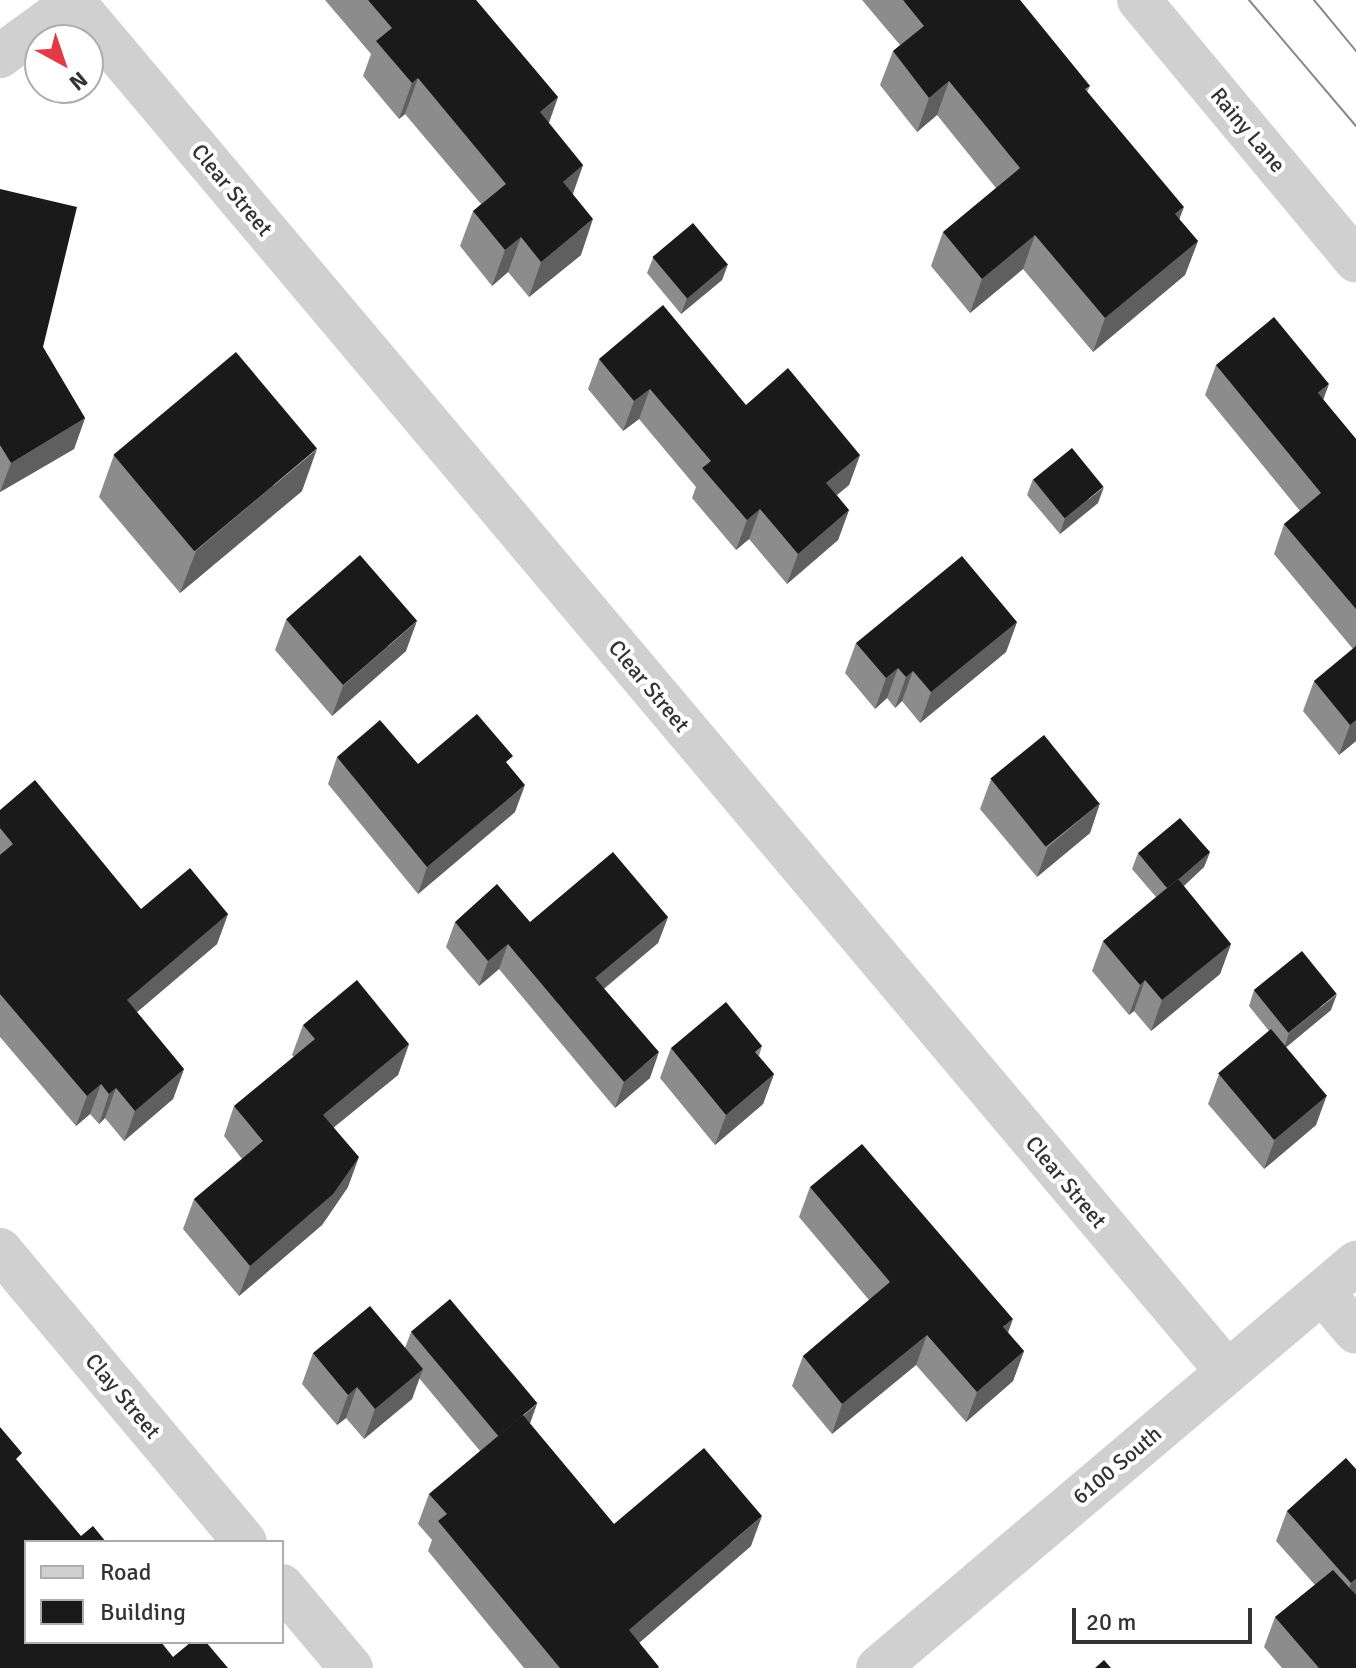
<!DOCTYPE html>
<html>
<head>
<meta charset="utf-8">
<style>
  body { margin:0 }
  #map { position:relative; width:1356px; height:1668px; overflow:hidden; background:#fff; font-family:Signika,sans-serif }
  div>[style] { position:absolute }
  .minor>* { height:44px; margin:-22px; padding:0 22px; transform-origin:22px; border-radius:22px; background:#d0d0d0 }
  .tram>* { height:2px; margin:-1px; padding:0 1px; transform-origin:1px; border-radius:1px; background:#888 }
  .wall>* { inset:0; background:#8c8c8c }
  .shaded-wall>* { inset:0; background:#5f5f5f }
  .building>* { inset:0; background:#1a1a1a; transform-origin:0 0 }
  span { translate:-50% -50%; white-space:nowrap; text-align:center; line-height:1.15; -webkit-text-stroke:8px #fff; paint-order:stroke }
  .street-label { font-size:22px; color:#333 }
  .legend { position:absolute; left:24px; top:1540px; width:260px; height:104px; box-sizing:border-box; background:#fff; border:2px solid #adadad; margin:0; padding:10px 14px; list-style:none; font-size:24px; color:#333 }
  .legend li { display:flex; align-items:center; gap:16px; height:40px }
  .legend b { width:40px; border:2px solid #adadad }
  .north { position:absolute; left:24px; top:24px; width:80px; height:80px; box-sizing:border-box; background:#fff; border:2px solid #adadad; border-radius:50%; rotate:140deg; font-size:22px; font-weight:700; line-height:32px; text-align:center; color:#333 }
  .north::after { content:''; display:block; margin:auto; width:28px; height:36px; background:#e63946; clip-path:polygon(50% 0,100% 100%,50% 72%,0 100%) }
  .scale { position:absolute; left:1072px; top:1608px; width:180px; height:36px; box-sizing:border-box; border:4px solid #333; border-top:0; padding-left:10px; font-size:24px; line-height:28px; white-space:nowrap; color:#333; -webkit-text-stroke:6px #fff; paint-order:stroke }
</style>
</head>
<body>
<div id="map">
  <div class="minor">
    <div style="left:72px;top:0;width:1793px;rotate:49.89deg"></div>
    <div style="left:1139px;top:0;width:339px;rotate:50.2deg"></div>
    <div style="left:0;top:56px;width:92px;rotate:-36.1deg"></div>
    <div style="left:0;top:1250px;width:381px;rotate:50deg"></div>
    <div style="left:1322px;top:1292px;width:52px;rotate:49.6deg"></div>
    <div style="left:282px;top:1586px;width:107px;rotate:49.9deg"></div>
    <div style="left:878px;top:1668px;width:627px;rotate:-40.27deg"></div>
  </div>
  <div class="tram">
    <div style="left:1249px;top:0;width:165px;rotate:49.7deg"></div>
    <div style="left:1314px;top:0;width:66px;rotate:50.5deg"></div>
  </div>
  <div class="wall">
    <div style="clip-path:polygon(325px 0,476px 0,558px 97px,549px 123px,583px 165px,573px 194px,581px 255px,529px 297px,508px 272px,492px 286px,460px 246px,473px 211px,481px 204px,405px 114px,399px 119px,363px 76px,371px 54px)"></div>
    <div style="clip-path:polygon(862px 0,1020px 0,1090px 86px,1087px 92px,1179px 219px,1198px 241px,1185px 275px,1093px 352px,1023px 269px,970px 313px,931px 266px,943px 232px,996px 188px,937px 115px,917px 132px,880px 85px,893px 51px,900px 45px)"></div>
    <div style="clip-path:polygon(0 189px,43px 347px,85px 418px,74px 449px,0 492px)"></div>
    <div style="clip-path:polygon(653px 258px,728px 264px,722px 280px,681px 314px,647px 273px)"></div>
    <div style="clip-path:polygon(599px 359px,746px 405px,860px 455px,849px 485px,837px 495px,849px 510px,838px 540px,787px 584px,749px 539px,736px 550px,692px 498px,696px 487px,639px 419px,623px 431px,588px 389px)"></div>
    <div style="clip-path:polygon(1216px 365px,1323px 400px,1356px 439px,1356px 741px,1339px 755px,1303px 711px,1314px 681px,1353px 649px,1274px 554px,1284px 524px,1300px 511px,1205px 395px)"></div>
    <div style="clip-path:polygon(114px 455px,302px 491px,180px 593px,99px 497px)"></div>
    <div style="clip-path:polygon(1033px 479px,1098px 503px,1060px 534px,1027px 495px)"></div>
    <div style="clip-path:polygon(286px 620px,406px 651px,332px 716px,275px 650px)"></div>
    <div style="clip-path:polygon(1017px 622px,1006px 652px,920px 723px,902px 701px,895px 708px,887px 698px,875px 709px,845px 673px,856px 643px)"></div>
    <div style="clip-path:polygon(337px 757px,418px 764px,509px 767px,515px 812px,418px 894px,328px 784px)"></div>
    <div style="clip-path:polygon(991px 779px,1100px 803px,1090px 833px,1037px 877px,980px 809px)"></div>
    <div style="clip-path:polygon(0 810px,141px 909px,228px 914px,217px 944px,137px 1012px,184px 1069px,173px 1099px,124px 1141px,105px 1118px,99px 1124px,90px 1114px,76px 1126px,0 1037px)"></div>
    <div style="clip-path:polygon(1210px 852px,1204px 867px,1184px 886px,1231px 944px,1220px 974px,1151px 1031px,1134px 1011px,1129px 1015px,1092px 971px,1103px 941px,1156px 897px,1132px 869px,1138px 853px)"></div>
    <div style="clip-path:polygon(668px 917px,658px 943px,604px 989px,650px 1078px,615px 1108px,499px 969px,479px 986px,446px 947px,455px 922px,530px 922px)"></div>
    <div style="clip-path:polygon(1254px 990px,1331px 1010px,1286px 1047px,1316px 1125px,1264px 1169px,1208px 1104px,1219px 1074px,1269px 1031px,1249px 1006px)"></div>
    <div style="clip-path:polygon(303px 1025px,409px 1044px,398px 1075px,333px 1128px,348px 1187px,322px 1225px,239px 1296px,183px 1229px,194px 1199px,242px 1159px,224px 1136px,234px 1106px,294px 1057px,292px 1055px)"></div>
    <div style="clip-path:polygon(762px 1046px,759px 1056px,774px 1074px,763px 1104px,715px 1145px,660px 1078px,671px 1048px)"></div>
    <div style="clip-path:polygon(810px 1187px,1008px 1332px,1024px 1351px,1013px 1381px,966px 1422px,916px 1365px,832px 1434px,792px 1386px,803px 1356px,869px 1300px,799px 1217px)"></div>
    <div style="clip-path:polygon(411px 1332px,530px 1424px,614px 1524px,751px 1546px,639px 1643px,659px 1667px,658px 1668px,524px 1668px,428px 1551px,432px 1540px,418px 1524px,429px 1494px,480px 1451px,419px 1378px,412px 1399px,364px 1439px,346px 1418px,337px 1425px,302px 1384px,313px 1353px,405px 1348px)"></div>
    <div style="clip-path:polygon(1346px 1458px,1356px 1668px,1282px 1668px,1264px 1647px,1275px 1617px,1315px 1585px,1276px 1541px,1287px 1511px)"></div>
  </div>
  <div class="shaded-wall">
    <div style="clip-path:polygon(418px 78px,405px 114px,399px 119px,412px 83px)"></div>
    <div style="clip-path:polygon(949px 81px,937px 115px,917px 132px,929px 98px)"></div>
    <div style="clip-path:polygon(558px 97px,545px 133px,540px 112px)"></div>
    <div style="clip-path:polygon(583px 165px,570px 201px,563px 182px)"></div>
    <div style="clip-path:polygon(1184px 207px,1171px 241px,1175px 214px)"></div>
    <div style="clip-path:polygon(593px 219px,581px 255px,529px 297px,541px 262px)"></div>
    <div style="clip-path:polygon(1035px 235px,1023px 269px,970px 313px,982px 279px)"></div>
    <div style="clip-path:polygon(521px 237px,508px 272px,492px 286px,505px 250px)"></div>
    <div style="clip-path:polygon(1198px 241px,1185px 275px,1093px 352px,1105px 318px)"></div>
    <div style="clip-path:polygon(728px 264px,722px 280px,681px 314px,687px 298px)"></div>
    <div style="clip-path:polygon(1329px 384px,1318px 414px,1318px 393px)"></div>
    <div style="clip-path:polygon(650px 389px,639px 419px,623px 431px,634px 401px)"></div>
    <div style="clip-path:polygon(85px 418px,74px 449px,0 492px,11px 463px)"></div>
    <div style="clip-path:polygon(317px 449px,302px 491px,180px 593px,196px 551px)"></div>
    <div style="clip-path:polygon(860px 455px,849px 485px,815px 513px,826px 483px)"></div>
    <div style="clip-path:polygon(1104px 487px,1098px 503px,1060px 534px,1065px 518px)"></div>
    <div style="clip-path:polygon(760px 509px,749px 539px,736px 550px,747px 520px)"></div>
    <div style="clip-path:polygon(849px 510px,838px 540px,787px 584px,798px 554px)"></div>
    <div style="clip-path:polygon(417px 621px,406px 651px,332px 716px,343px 686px)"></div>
    <div style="clip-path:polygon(1017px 622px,1006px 652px,920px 723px,931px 692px)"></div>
    <div style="clip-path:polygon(898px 668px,887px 698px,875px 709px,886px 678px)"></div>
    <div style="clip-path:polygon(913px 671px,902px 701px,895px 708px,906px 677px)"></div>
    <div style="clip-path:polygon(1356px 720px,1356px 741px,1339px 755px,1350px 725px)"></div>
    <div style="clip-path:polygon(525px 785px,515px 812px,418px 894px,427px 867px)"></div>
    <div style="clip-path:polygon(1100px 803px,1090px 833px,1037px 877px,1048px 847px)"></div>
    <div style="clip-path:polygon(1210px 852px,1204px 867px,1163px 905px,1168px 889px)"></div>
    <div style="clip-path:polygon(228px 914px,217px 944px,116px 1030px,127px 1000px)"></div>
    <div style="clip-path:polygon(668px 917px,658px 943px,585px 1004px,595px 978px)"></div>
    <div style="clip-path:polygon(508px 944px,499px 969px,479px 986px,488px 961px)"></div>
    <div style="clip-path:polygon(1231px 944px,1220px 974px,1151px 1031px,1162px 1000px)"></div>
    <div style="clip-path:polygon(1145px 980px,1134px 1011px,1129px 1015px,1140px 985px)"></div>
    <div style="clip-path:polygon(1337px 994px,1331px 1010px,1284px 1049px,1289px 1033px)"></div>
    <div style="clip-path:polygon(409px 1044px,398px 1075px,312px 1145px,323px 1115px)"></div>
    <div style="clip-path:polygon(659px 1052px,650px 1078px,615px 1108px,624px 1082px)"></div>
    <div style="clip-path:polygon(184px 1069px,173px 1099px,124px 1141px,135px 1111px)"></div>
    <div style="clip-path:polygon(774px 1074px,763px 1104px,715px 1145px,726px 1115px)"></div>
    <div style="clip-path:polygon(101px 1084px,90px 1114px,76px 1126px,87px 1096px)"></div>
    <div style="clip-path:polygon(116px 1088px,105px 1118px,99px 1124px,109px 1094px)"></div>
    <div style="clip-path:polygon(1327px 1095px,1316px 1125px,1264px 1169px,1275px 1139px)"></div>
    <div style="clip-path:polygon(359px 1157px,348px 1187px,322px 1225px,239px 1296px,250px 1266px)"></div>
    <div style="clip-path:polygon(1013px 1319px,1002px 1349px,1003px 1327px)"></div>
    <div style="clip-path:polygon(927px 1335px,916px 1365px,832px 1434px,842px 1404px)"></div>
    <div style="clip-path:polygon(1024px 1351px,1013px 1381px,966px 1422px,977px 1392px)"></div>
    <div style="clip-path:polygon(423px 1369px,412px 1399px,364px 1439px,375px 1409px)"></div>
    <div style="clip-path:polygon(357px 1387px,346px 1418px,337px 1425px,348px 1395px)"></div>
    <div style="clip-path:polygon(537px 1404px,528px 1429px,499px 1436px)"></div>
    <div style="clip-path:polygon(762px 1516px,751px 1546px,618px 1661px,629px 1630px)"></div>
    <div style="clip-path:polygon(1356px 1579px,1356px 1600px,1340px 1614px,1351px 1583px)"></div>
  </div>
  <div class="building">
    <div style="clip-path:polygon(368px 0,476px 0,558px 97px,540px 112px,583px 165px,563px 182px,593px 219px,541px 262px,521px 237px,505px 250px,473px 211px,506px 184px,418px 78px,412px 83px,376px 41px,392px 28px)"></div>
    <div style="clip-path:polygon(903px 0,1020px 0,1090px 86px,1085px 89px,1184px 207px,1175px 214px,1198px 241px,1105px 318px,1035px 235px,982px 279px,943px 232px,1020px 168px,949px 81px,929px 98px,893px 51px,924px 26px)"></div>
    <div style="clip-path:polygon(0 189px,77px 207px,43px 347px,85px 418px,11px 463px,0 445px)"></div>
    <div style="left:693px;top:223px;width:54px;height:53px;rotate:50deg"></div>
    <div style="clip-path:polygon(663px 305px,746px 405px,788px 368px,860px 455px,826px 483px,849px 510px,798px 554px,760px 509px,747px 520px,702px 468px,711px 461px,650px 389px,634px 401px,599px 359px)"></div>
    <div style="clip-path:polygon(1274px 317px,1329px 384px,1318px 393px,1356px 439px,1356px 609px,1284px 524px,1321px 493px,1216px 365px)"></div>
    <div style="left:236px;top:352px;width:126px;height:160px;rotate:50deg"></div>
    <div style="left:1072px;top:448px;width:50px;height:50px;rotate:51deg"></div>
    <div style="left:360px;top:555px;width:87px;height:98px;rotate:49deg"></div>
    <div style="clip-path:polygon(962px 556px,1017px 622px,931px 692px,913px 671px,906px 677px,898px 668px,886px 678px,856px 643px)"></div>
    <div style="clip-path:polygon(1356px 646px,1356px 720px,1350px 725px,1314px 681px)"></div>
    <div style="clip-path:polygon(477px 714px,513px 756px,506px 762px,525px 785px,427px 867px,337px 757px,380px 720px,418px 764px)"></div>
    <div style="left:1044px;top:735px;width:88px;height:69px;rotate:51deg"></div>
    <div style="clip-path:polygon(35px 780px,141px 909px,190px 868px,228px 914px,127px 1000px,184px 1069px,135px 1111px,116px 1088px,109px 1094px,101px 1084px,87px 1096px,0 994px,0 855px,13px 844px,0 828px,0 810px)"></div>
    <div style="clip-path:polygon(1180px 818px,1210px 852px,1179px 879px,1178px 879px,1167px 888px,1138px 853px)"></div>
    <div style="clip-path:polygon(613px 852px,668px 917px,595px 978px,659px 1052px,624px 1082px,508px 944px,488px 961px,455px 922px,497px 884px,530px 922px)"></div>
    <div style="clip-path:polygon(1178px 879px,1231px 944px,1162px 1000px,1145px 980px,1140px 985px,1103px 941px)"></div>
    <div style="left:1302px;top:951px;width:55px;height:62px;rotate:51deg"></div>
    <div style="clip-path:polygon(357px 980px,409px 1044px,323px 1115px,359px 1157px,333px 1194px,250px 1266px,194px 1199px,263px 1141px,234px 1106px,315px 1039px,303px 1025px)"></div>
    <div style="clip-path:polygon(726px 1002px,762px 1046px,755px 1052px,774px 1074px,726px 1115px,671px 1048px)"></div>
    <div style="left:1271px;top:1029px;width:87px;height:69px;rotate:50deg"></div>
    <div style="clip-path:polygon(862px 1144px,1013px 1319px,1003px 1327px,1024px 1351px,977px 1392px,927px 1335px,842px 1404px,803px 1356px,890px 1282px,810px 1187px)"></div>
    <div style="left:450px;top:1299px;width:136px;height:51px;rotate:50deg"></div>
    <div style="clip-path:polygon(370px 1306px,423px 1369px,375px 1409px,357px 1387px,348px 1395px,313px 1353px)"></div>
    <div style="clip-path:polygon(523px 1415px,614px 1524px,704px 1448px,762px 1516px,629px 1630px,659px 1667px,657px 1668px,560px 1668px,438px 1521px,447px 1514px,429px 1494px)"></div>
    <div style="clip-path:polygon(0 1427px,22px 1453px,16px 1459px,81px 1536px,93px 1526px,106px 1542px,26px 1542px,26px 1642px,161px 1642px,173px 1657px,191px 1642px,206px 1642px,228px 1668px,0 1668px)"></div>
    <div style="clip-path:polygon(1346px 1458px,1356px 1469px,1356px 1579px,1351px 1583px,1287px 1511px)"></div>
    <div style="clip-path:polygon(1333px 1570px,1356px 1595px,1356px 1668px,1319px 1668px,1275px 1617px)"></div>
    <div style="clip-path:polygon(1104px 1660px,1111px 1668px,1095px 1668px)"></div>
  </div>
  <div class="street-label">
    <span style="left:1248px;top:130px;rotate:50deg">Rainy Lane</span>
    <span style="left:232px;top:190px;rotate:50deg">Clear Street</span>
    <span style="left:649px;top:686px;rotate:50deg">Clear Street</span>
    <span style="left:1066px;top:1182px;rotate:50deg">Clear Street</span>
    <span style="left:123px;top:1396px;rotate:50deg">Clay Street</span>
    <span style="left:1117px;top:1465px;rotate:-40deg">6100 South</span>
  </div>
  <ul class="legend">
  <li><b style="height:10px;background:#d0d0d0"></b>Road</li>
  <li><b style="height:22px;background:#1a1a1a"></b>Building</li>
  </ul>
  <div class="north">N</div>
  <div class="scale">20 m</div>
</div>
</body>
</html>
